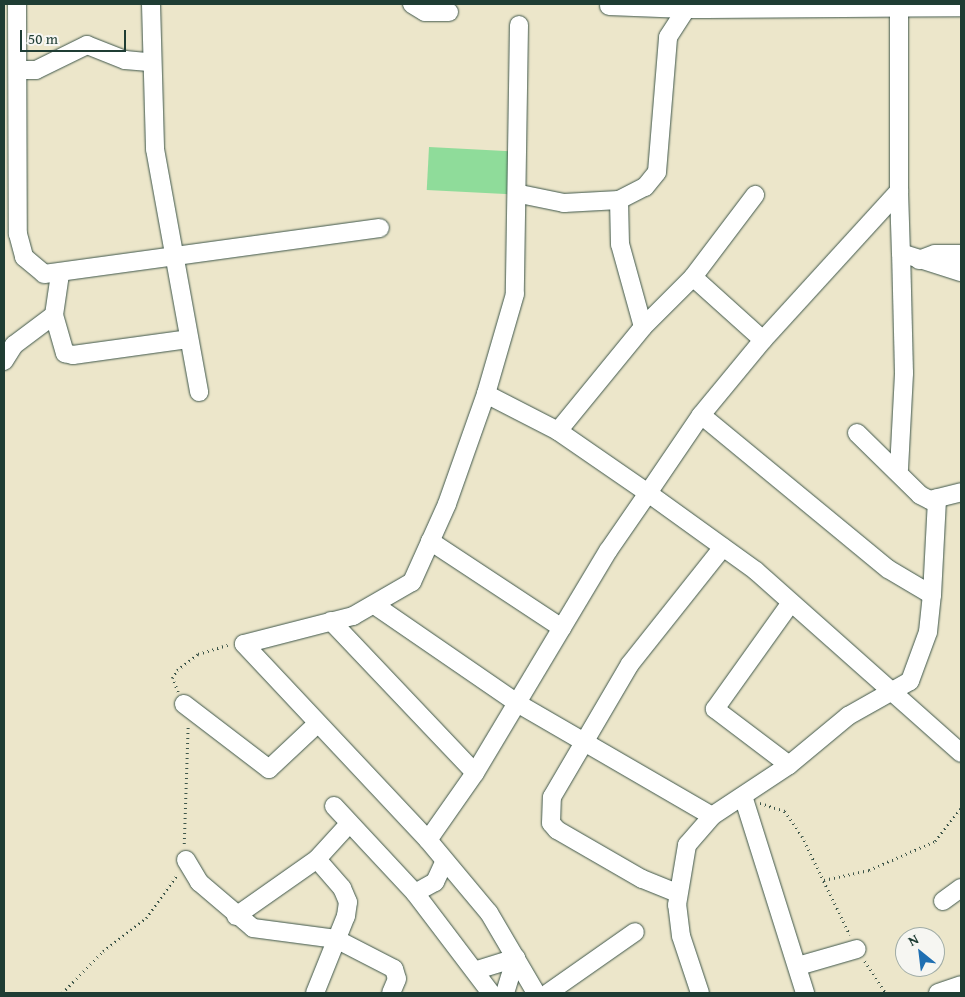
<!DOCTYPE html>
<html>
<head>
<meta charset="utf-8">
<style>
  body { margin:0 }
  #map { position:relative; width:965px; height:997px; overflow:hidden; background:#ece6ca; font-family:"Gentium Book Plus",serif }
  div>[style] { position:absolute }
  .green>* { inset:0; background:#8fdc9a; transform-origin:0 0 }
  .path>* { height:2.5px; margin-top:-1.25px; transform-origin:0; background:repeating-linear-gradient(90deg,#3e564a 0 1px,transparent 0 5px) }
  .roads { filter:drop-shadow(0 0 1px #3e564a) drop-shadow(0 0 1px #3e564a) }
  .minor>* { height:18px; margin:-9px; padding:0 9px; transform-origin:9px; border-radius:9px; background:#fff }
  span { translate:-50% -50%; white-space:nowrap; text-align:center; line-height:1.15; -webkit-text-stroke:4.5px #f6f6f2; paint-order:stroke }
  .frame { position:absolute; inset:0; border:5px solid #1f3d34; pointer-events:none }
  .north { position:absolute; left:895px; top:927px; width:50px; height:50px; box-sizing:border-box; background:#f6f6f2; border:1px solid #a0aca6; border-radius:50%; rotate:331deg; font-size:14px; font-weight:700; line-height:20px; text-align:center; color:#1f3d34 }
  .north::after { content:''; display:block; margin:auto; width:18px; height:22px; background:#1f6fb2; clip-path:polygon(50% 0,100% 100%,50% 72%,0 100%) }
  .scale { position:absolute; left:20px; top:30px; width:106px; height:22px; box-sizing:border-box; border:2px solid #1f3d34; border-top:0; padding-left:6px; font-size:15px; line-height:18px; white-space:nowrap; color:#1f3d34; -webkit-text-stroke:4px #f6f6f2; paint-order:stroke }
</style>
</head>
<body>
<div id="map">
  <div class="green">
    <div style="left:429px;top:147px;width:89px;height:43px;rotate:3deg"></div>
  </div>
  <div class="path">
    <div style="left:178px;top:692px;width:15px;rotate:-113deg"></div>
    <div style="left:172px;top:678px;width:9px;rotate:-58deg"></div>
    <div style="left:177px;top:670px;width:26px;rotate:-37deg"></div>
    <div style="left:198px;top:654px;width:31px;rotate:-17deg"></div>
    <div style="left:760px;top:803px;width:26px;rotate:18deg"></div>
    <div style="left:785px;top:811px;width:30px;rotate:56deg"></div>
    <div style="left:802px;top:836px;width:110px;rotate:64.1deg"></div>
    <div style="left:184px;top:844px;width:119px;rotate:-88.1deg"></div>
    <div style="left:824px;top:880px;width:46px;rotate:-12.5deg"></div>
    <div style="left:869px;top:870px;width:72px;rotate:-23.7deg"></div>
    <div style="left:935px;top:841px;width:42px;rotate:-51.8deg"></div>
    <div style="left:865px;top:961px;width:38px;rotate:57deg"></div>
    <div style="left:62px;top:993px;width:59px;rotate:-45.7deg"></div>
    <div style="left:103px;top:951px;width:54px;rotate:-37.5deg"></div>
    <div style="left:146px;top:918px;width:53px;rotate:-54.2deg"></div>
  </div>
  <div class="roads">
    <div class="minor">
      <div style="left:17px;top:4px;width:230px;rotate:89.8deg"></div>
      <div style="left:18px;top:234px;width:24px;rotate:75deg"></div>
      <div style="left:24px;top:257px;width:26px;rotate:40deg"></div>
      <div style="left:44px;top:274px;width:339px;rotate:-7.8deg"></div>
      <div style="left:151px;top:4px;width:145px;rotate:88.4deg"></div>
      <div style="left:155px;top:149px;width:247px;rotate:79.7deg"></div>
      <div style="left:412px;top:4px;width:15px;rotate:32deg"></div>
      <div style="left:425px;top:12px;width:24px"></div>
      <div style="left:609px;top:6px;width:77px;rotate:2.2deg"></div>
      <div style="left:706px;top:9px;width:255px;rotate:-0.4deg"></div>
      <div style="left:519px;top:25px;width:269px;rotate:90.9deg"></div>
      <div style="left:515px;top:294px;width:104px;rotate:106.2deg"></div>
      <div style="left:486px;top:394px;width:81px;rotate:27.2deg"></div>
      <div style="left:558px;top:431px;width:109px;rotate:34.6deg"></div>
      <div style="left:648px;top:493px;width:94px;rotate:-55.8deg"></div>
      <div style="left:701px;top:415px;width:97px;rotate:-50.4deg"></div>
      <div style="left:763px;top:340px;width:202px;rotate:-47.6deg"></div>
      <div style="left:899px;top:191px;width:187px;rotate:-90deg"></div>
      <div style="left:19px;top:70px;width:17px"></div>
      <div style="left:36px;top:70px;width:57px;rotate:-26.1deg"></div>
      <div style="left:87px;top:45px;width:41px;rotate:21.5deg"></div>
      <div style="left:125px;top:60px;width:24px;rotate:5deg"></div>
      <div style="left:899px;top:191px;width:62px;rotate:88.2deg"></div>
      <div style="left:901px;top:253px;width:63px;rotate:17.6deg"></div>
      <div style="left:520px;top:194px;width:45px;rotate:11.6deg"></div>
      <div style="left:564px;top:203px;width:55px;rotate:-3.1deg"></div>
      <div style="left:619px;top:200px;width:29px;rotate:-27deg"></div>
      <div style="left:645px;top:187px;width:19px;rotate:-51deg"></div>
      <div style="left:657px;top:172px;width:135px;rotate:-85.3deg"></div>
      <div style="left:668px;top:37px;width:33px;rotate:-57deg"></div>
      <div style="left:686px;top:9px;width:20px"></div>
      <div style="left:706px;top:9px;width:5px;rotate:-90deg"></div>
      <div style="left:619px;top:200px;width:44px;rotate:88.7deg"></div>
      <div style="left:620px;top:244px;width:86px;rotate:74.5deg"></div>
      <div style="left:919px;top:260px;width:17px;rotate:-21deg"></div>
      <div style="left:935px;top:254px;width:26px"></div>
      <div style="left:693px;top:277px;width:103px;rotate:-52.9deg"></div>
      <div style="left:54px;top:315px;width:40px;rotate:74deg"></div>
      <div style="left:65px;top:353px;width:8px;rotate:14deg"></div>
      <div style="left:73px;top:355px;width:116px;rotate:-7.9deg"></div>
      <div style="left:4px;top:361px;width:19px;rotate:-58deg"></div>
      <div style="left:14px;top:345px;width:50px;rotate:-36.9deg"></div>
      <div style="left:54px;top:315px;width:41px;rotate:-81.7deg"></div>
      <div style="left:558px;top:431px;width:134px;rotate:-50.7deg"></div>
      <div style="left:643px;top:327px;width:71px;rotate:-45deg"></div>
      <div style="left:693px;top:277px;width:94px;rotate:42deg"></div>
      <div style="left:857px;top:433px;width:88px;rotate:44.5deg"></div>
      <div style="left:920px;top:495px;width:11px;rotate:27deg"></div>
      <div style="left:930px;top:500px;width:32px;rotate:-14deg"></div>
      <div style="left:899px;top:469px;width:96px;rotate:-87deg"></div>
      <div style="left:904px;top:373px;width:120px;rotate:-91.4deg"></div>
      <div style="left:430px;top:541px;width:158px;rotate:33.4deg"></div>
      <div style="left:932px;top:595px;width:97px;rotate:-87deg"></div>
      <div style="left:376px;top:606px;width:171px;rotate:34.5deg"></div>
      <div style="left:517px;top:703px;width:225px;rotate:30.1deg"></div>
      <div style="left:331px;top:621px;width:209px;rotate:46.5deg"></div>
      <div style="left:184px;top:704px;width:107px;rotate:37.4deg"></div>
      <div style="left:269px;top:769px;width:66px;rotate:-43.2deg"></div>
      <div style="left:789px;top:765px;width:93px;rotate:-142.9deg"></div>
      <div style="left:715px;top:709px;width:129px;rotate:-54.5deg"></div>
      <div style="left:743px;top:796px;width:207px;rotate:72.5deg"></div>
      <div style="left:334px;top:806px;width:119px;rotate:47deg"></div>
      <div style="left:415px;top:893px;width:126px;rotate:52.8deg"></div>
      <div style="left:428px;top:840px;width:269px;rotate:-133.2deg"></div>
      <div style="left:244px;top:644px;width:113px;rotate:-14.4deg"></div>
      <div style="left:353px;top:616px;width:68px;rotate:-30deg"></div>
      <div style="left:412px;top:582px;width:85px;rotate:-65.8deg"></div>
      <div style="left:447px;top:504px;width:117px;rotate:-70.5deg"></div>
      <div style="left:186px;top:860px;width:26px;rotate:59deg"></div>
      <div style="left:199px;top:882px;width:71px;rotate:40.4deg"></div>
      <div style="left:253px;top:928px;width:84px;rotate:7.5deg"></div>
      <div style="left:336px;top:939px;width:65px;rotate:27.3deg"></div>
      <div style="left:394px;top:969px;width:10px;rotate:73deg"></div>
      <div style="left:397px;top:979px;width:15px;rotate:113deg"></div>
      <div style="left:415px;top:893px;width:23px;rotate:-29deg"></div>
      <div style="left:435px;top:882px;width:23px;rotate:-65deg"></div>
      <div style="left:677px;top:893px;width:38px;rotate:-158deg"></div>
      <div style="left:642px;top:879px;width:98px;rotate:-150deg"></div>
      <div style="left:557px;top:830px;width:9px;rotate:-131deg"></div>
      <div style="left:551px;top:823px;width:26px;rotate:-88deg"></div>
      <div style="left:552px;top:797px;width:154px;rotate:-59.6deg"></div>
      <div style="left:630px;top:664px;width:149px;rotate:-51.5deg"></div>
      <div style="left:943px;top:901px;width:22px;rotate:-36deg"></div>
      <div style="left:236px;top:916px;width:99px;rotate:-35.1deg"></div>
      <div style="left:317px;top:859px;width:47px;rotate:-47.6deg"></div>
      <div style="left:798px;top:966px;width:61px;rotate:-16.1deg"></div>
      <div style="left:477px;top:970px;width:41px;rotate:-17.1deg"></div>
      <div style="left:315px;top:993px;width:83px;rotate:-68.1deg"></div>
      <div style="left:346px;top:916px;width:14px;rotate:-82deg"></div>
      <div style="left:348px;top:902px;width:15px;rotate:-113deg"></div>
      <div style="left:342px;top:888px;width:38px;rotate:-131deg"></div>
      <div style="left:505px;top:993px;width:37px;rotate:-73deg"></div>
      <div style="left:536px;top:993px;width:93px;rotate:-120.4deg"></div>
      <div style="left:489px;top:913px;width:95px;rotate:-129.9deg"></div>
      <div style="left:428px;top:840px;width:82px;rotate:-55deg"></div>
      <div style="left:475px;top:773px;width:259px;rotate:-59.1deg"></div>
      <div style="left:608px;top:551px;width:70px;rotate:-55.4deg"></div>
      <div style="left:648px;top:493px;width:133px;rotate:35.8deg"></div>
      <div style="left:756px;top:571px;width:274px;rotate:41.6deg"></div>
      <div style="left:548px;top:993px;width:106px;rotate:-35deg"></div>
      <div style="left:700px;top:993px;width:60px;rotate:-108.4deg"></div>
      <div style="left:681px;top:936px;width:31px;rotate:-97deg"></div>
      <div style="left:677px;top:905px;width:61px;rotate:-80.5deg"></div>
      <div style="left:687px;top:845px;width:38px;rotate:-49deg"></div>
      <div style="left:712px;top:816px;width:92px;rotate:-33.5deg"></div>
      <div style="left:789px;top:765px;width:77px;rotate:-39.7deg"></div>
      <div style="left:848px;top:716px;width:71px;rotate:-29.4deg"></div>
      <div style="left:910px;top:681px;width:52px;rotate:-69.8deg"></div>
      <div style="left:928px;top:632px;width:37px;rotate:-84deg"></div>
      <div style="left:932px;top:595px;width:51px;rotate:-149.4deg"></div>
      <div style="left:888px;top:569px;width:242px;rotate:-140.5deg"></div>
      <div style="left:938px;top:993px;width:24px;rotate:-19deg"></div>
    </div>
  </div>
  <div class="frame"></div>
  <div class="north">N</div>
  <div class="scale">50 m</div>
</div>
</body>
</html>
